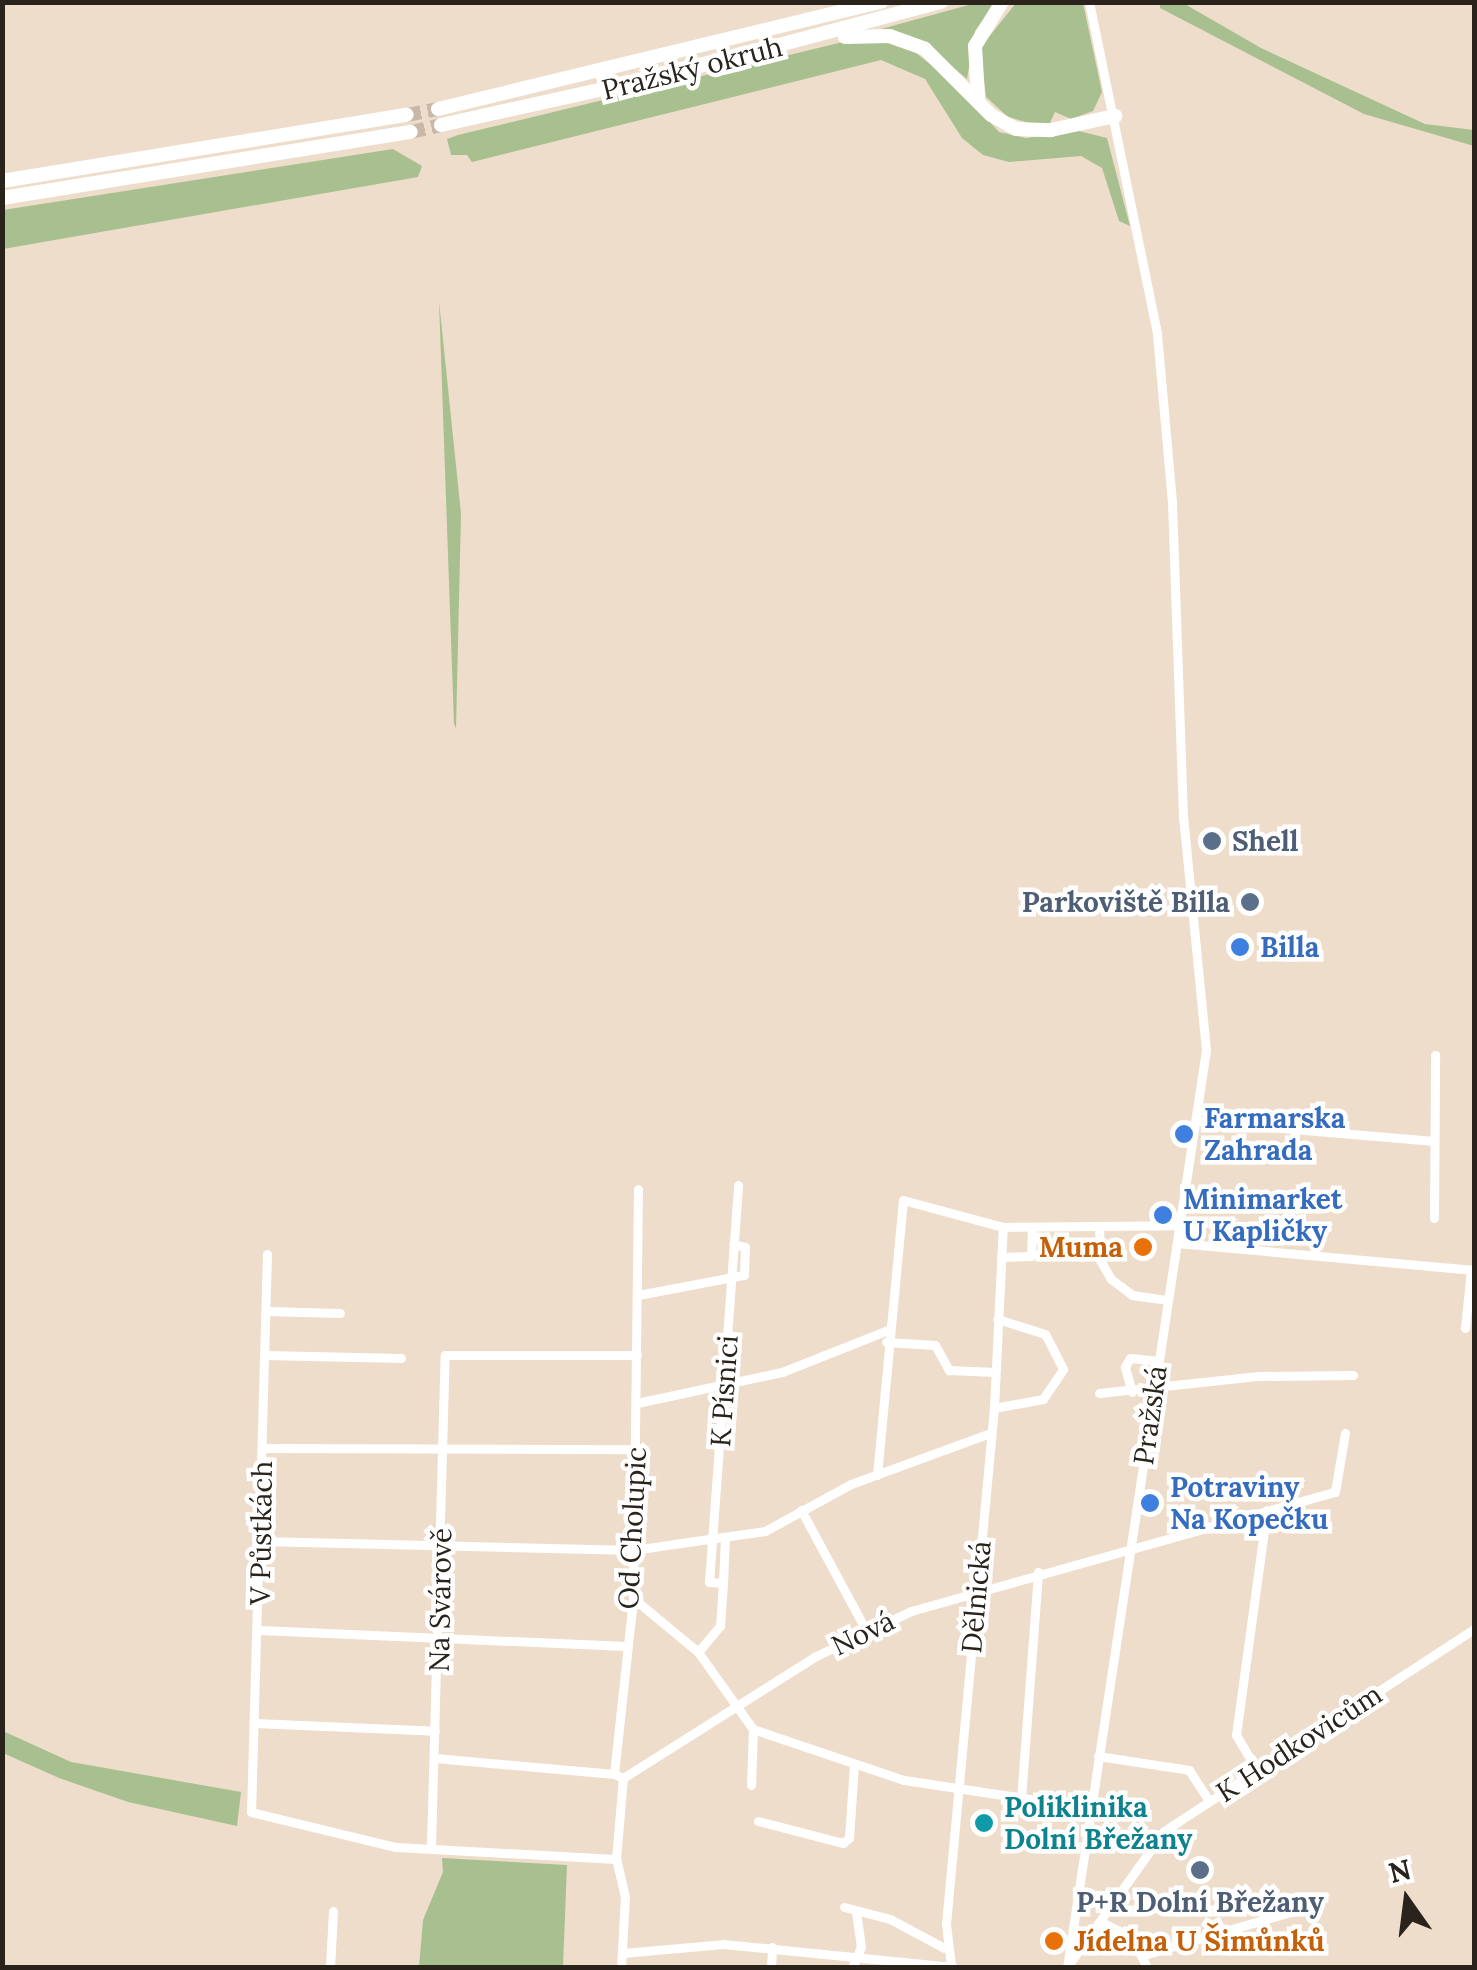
<!DOCTYPE html>
<html>
<head>
<meta charset="utf-8">
<style>
  body { margin:0 }
  #map { position:relative; width:1477px; height:1970px; overflow:hidden; background:#efddcb; font-family:Lora,serif }
  div>[style] { position:absolute }
  .green>* { inset:0; background:#a8c08f }
  .highway-tunnel>* { height:14px; margin-top:-7px; transform-origin:0; background:repeating-linear-gradient(90deg,#c7b8a8 0 14px,transparent 0 21px) }
  .minor>* { height:9px; margin:-4.5px; padding:0 4.5px; transform-origin:4.5px; border-radius:4.5px; background:#fff }
  .highway>* { height:14px; margin:-7px; padding:0 7px; transform-origin:7px; border-radius:7px; background:#fff }
  .dots>* { width:28px; height:28px; translate:-50% -50%; box-sizing:border-box; border:5px solid #fff; border-radius:50% }
  span { translate:-50% -50%; white-space:nowrap; text-align:center; line-height:1.15; -webkit-text-stroke:9px #fff; paint-order:stroke }
  .street-label { font-size:28px; color:#29231c }
  .service-label { font-size:28px; color:#4e5e75; font-weight:700 }
  .left { translate:0 -50%; text-align:left }
  .right { translate:-100% -50%; text-align:right }
  .shop-label { font-size:28px; color:#366cbe; font-weight:700 }
  .food-label { font-size:28px; color:#c56008; font-weight:700 }
  .culture-label { font-size:28px; color:#0d838f; font-weight:700 }
  .frame { position:absolute; inset:0; border:5px solid #29231c; pointer-events:none }
  .north { position:absolute; left:1357px; top:1850px; width:100px; height:100px; -webkit-text-stroke:8px #fff; paint-order:stroke; rotate:346deg; font-size:28px; font-weight:700; line-height:40px; text-align:center; color:#29231c }
  .north::after { content:''; display:block; margin:auto; width:35px; height:45px; background:#29231c; clip-path:polygon(50% 0,100% 100%,50% 72%,0 100%) }
</style>
</head>
<body>
<div id="map">
  <div class="green">
    <div style="clip-path:polygon(976px 3px,995px 3px,975px 31px,967px 79px,922px 42px,881px 29px)"></div>
    <div style="clip-path:polygon(1016px 3px,1083px 3px,1102px 92px,1093px 111px,1071px 119px,1055px 112px,1050px 123px,1033px 124px,1008px 117px,986px 97px,980px 48px)"></div>
    <div style="clip-path:polygon(1160px 3px,1183px 3px,1261px 48px,1425px 124px,1474px 130px,1474px 146px,1364px 114px,1160px 8px)"></div>
    <div style="clip-path:polygon(881px 41px,916px 53px,953px 82px,999px 132px,1026px 138px,1079px 131px,1107px 138px,1130px 226px,1119px 221px,1102px 168px,1081px 156px,1009px 162px,983px 155px,962px 138px,925px 79px,881px 60px,472px 162px,467px 155px,451px 155px,447px 139px,458px 135px,843px 42px)"></div>
    <div style="clip-path:polygon(393px 149px,422px 166px,418px 177px,3px 249px,3px 210px)"></div>
    <div style="clip-path:polygon(439px 301px,461px 514px,456px 728px,454px 724px)"></div>
    <div style="clip-path:polygon(3px 1731px,71px 1762px,241px 1792px,237px 1826px,128px 1802px,59px 1778px,3px 1753px)"></div>
    <div style="clip-path:polygon(442px 1858px,567px 1865px,563px 1967px,419px 1967px,423px 1920px,443px 1872px)"></div>
  </div>
  <div class="highway-tunnel">
    <div style="left:407px;top:115px;width:32px;rotate:-11deg"></div>
    <div style="left:411px;top:132px;width:31px;rotate:-13deg"></div>
  </div>
  <div class="minor">
    <div style="left:1200px;top:1121px;width:235px;rotate:4.9deg"></div>
    <div style="left:1434px;top:1218px;width:163px;rotate:-89.6deg"></div>
    <div style="left:1099px;top:1226px;width:34px;rotate:88deg"></div>
    <div style="left:1100px;top:1260px;width:22px;rotate:60deg"></div>
    <div style="left:1111px;top:1279px;width:26px;rotate:37deg"></div>
    <div style="left:1132px;top:1295px;width:35px;rotate:8deg"></div>
    <div style="left:1177px;top:1243px;width:298px;rotate:5.2deg"></div>
    <div style="left:267px;top:1254px;width:558px;rotate:91.64deg"></div>
    <div style="left:251px;top:1812px;width:149px;rotate:13.6deg"></div>
    <div style="left:396px;top:1847px;width:220px;rotate:3.1deg"></div>
    <div style="left:1001px;top:1257px;width:30px;rotate:-2deg"></div>
    <div style="left:1031px;top:1256px;width:28px;rotate:-88deg"></div>
    <div style="left:638px;top:1295px;width:108px;rotate:-10.7deg"></div>
    <div style="left:744px;top:1275px;width:28px;rotate:-88deg"></div>
    <div style="left:745px;top:1247px;width:12px;rotate:-166deg"></div>
    <div style="left:266px;top:1311px;width:74px;rotate:1.5deg"></div>
    <div style="left:1465px;top:1328px;width:58px;rotate:-84.1deg"></div>
    <div style="left:886px;top:1342px;width:49px;rotate:3.5deg"></div>
    <div style="left:935px;top:1345px;width:29px;rotate:61deg"></div>
    <div style="left:949px;top:1370px;width:46px;rotate:2.5deg"></div>
    <div style="left:265px;top:1355px;width:136px;rotate:1.3deg"></div>
    <div style="left:1132px;top:1392px;width:26px;rotate:-106deg"></div>
    <div style="left:1125px;top:1367px;width:10px;rotate:-61deg"></div>
    <div style="left:1130px;top:1358px;width:27px;rotate:6deg"></div>
    <div style="left:1099px;top:1393px;width:161px;rotate:-6.1deg"></div>
    <div style="left:1259px;top:1376px;width:94px;rotate:-0.6deg"></div>
    <div style="left:637px;top:1403px;width:148px;rotate:-12.1deg"></div>
    <div style="left:782px;top:1372px;width:114px;rotate:-21.6deg"></div>
    <div style="left:994px;top:1408px;width:50px;rotate:-10.4deg"></div>
    <div style="left:1043px;top:1399px;width:36px;rotate:-56deg"></div>
    <div style="left:1063px;top:1369px;width:39px;rotate:-117deg"></div>
    <div style="left:1045px;top:1334px;width:50px;rotate:-162.6deg"></div>
    <div style="left:263px;top:1448px;width:373px;rotate:0.2deg"></div>
    <div style="left:877px;top:1475px;width:276px;rotate:-84.6deg"></div>
    <div style="left:903px;top:1200px;width:104px;rotate:15.1deg"></div>
    <div style="left:1003px;top:1227px;width:177px;rotate:-0.6deg"></div>
    <div style="left:801px;top:1510px;width:136px;rotate:61.6deg"></div>
    <div style="left:261px;top:1541px;width:373px;rotate:1.4deg"></div>
    <div style="left:634px;top:1550px;width:40px;rotate:-8.5deg"></div>
    <div style="left:674px;top:1544px;width:92px;rotate:-8.1deg"></div>
    <div style="left:765px;top:1531px;width:98px;rotate:-28.7deg"></div>
    <div style="left:851px;top:1484px;width:148px;rotate:-20.1deg"></div>
    <div style="left:723px;top:1583px;width:46px;rotate:-87.5deg"></div>
    <div style="left:633px;top:1598px;width:85px;rotate:39.7deg"></div>
    <div style="left:698px;top:1652px;width:95px;rotate:54.5deg"></div>
    <div style="left:753px;top:1729px;width:56px;rotate:92deg"></div>
    <div style="left:259px;top:1630px;width:367px;rotate:2.5deg"></div>
    <div style="left:698px;top:1652px;width:34px;rotate:-50deg"></div>
    <div style="left:720px;top:1626px;width:43px;rotate:-86deg"></div>
    <div style="left:723px;top:1583px;width:14px;rotate:-176deg"></div>
    <div style="left:709px;top:1582px;width:398px;rotate:-85.8deg"></div>
    <div style="left:255px;top:1723px;width:180px;rotate:2.5deg"></div>
    <div style="left:753px;top:1729px;width:159px;rotate:18.7deg"></div>
    <div style="left:904px;top:1780px;width:187px;rotate:8.6deg"></div>
    <div style="left:1098px;top:1756px;width:92px;rotate:8.7deg"></div>
    <div style="left:1189px;top:1770px;width:37px;rotate:57deg"></div>
    <div style="left:435px;top:1758px;width:180px;rotate:5.1deg"></div>
    <div style="left:1257px;top:1770px;width:41px;rotate:-121deg"></div>
    <div style="left:1236px;top:1735px;width:227px;rotate:-82.2deg"></div>
    <div style="left:623px;top:1778px;width:228px;rotate:-32.3deg"></div>
    <div style="left:816px;top:1656px;width:105px;rotate:-25.3deg"></div>
    <div style="left:911px;top:1611px;width:440px;rotate:-15.7deg"></div>
    <div style="left:1335px;top:1492px;width:60px;rotate:-80.4deg"></div>
    <div style="left:1021px;top:1799px;width:228px;rotate:-85.7deg"></div>
    <div style="left:758px;top:1821px;width:88px;rotate:14.5deg"></div>
    <div style="left:843px;top:1843px;width:8px;rotate:-40deg"></div>
    <div style="left:849px;top:1838px;width:73px;rotate:-86.1deg"></div>
    <div style="left:431px;top:1845px;width:490px;rotate:-88.4deg"></div>
    <div style="left:445px;top:1355px;width:192px"></div>
    <div style="left:844px;top:1907px;width:48px;rotate:14.6deg"></div>
    <div style="left:890px;top:1919px;width:61px;rotate:28.2deg"></div>
    <div style="left:1101px;top:1922px;width:34px;rotate:26deg"></div>
    <div style="left:1132px;top:1937px;width:34px;rotate:64deg"></div>
    <div style="left:623px;top:1953px;width:100px;rotate:-5.1deg"></div>
    <div style="left:723px;top:1944px;width:231px;rotate:5.7deg"></div>
    <div style="left:1144px;top:1955px;width:152px;rotate:-16.4deg"></div>
    <div style="left:951px;top:1966px;width:42px;rotate:-96.8deg"></div>
    <div style="left:946px;top:1924px;width:518px;rotate:-84.69deg"></div>
    <div style="left:994px;top:1408px;width:181px;rotate:-87.2deg"></div>
    <div style="left:1067px;top:1967px;width:167px;rotate:-54.5deg"></div>
    <div style="left:1164px;top:1831px;width:370px;rotate:-33.1deg"></div>
    <div style="left:330px;top:1968px;width:57px;rotate:-87deg"></div>
    <div style="left:621px;top:1968px;width:71px;rotate:-86.8deg"></div>
    <div style="left:625px;top:1897px;width:39px;rotate:-103deg"></div>
    <div style="left:616px;top:1859px;width:81px;rotate:-85.1deg"></div>
    <div style="left:623px;top:1778px;width:10px;rotate:-156deg"></div>
    <div style="left:614px;top:1774px;width:177px;rotate:-83.8deg"></div>
    <div style="left:633px;top:1598px;width:409px;rotate:-89.3deg"></div>
    <div style="left:771px;top:1968px;width:21px;rotate:-87deg"></div>
    <div style="left:852px;top:1968px;width:23px;rotate:-67deg"></div>
    <div style="left:861px;top:1947px;width:34px;rotate:-98deg"></div>
    <div style="left:1067px;top:1968px;width:928px;rotate:-81.39deg"></div>
    <div style="left:1206px;top:1050px;width:234px;rotate:-95.6deg"></div>
    <div style="left:1183px;top:817px;width:315px;rotate:-92deg"></div>
    <div style="left:1172px;top:502px;width:170px;rotate:-95.1deg"></div>
    <div style="left:1157px;top:333px;width:338px;rotate:-101.6deg"></div>
  </div>
  <div class="highway">
    <div style="left:845px;top:37px;width:45px;rotate:-1.3deg"></div>
    <div style="left:890px;top:36px;width:37px;rotate:20deg"></div>
    <div style="left:925px;top:49px;width:93px;rotate:45deg"></div>
    <div style="left:991px;top:115px;width:29px;rotate:29deg"></div>
    <div style="left:1016px;top:129px;width:35px;rotate:2deg"></div>
    <div style="left:1051px;top:130px;width:66px;rotate:-12.3deg"></div>
    <div style="left:978px;top:96px;width:50px;rotate:-93.4deg"></div>
    <div style="left:975px;top:46px;width:52px;rotate:-58.5deg"></div>
    <div style="left:438px;top:109px;width:456px;rotate:-13.6deg"></div>
    <div style="left:441px;top:125px;width:230px;rotate:-12.5deg"></div>
    <div style="left:666px;top:75px;width:285px;rotate:-14.9deg"></div>
    <div style="left:2px;top:181px;width:410px;rotate:-9.3deg"></div>
    <div style="left:2px;top:198px;width:414px;rotate:-9.2deg"></div>
  </div>
  <div class="dots">
    <div style="left:1212px;top:841px;background:#5c6f8a"></div>
    <div style="left:1250px;top:902px;background:#5c6f8a"></div>
    <div style="left:1240px;top:947px;background:#3f7fe0"></div>
    <div style="left:1184px;top:1134px;background:#3f7fe0"></div>
    <div style="left:1163px;top:1215px;background:#3f7fe0"></div>
    <div style="left:1143px;top:1247px;background:#e8710a"></div>
    <div style="left:1150px;top:1503px;background:#3f7fe0"></div>
    <div style="left:984px;top:1823px;background:#0f9aa8"></div>
    <div style="left:1200px;top:1870px;background:#5c6f8a"></div>
    <div style="left:1054px;top:1941px;background:#e8710a"></div>
  </div>
  <div class="street-label">
    <span style="left:692px;top:68px;rotate:-14deg">Pražský okruh</span>
    <span style="left:724px;top:1391px;rotate:-86deg">K Písnici</span>
    <span style="left:1150px;top:1415px;rotate:-82deg">Pražská</span>
    <span style="left:632px;top:1528px;rotate:-87deg">Od Cholupic</span>
    <span style="left:261px;top:1533px;rotate:-89deg">V Půstkách</span>
    <span style="left:976px;top:1597px;rotate:-85deg">Dělnická</span>
    <span style="left:440px;top:1600px;rotate:-89deg">Na Svárově</span>
    <span style="left:863px;top:1633px;rotate:-26deg">Nová</span>
    <span style="left:1299px;top:1743px;rotate:-33deg">K Hodkovicům</span>
  </div>
  <div class="service-label">
    <span class="left" style="left:1232px;top:841px">Shell</span>
    <span class="right" style="left:1230px;top:902px">Parkoviště Billa</span>
    <span style="left:1200px;top:1902px">P+R Dolní Břežany</span>
  </div>
  <div class="shop-label">
    <span class="left" style="left:1260px;top:947px">Billa</span>
    <span class="left" style="left:1204px;top:1134px">Farmarska<br>Zahrada</span>
    <span class="left" style="left:1183px;top:1215px">Minimarket<br>U Kapličky</span>
    <span class="left" style="left:1170px;top:1503px">Potraviny<br>Na Kopečku</span>
  </div>
  <div class="food-label">
    <span class="right" style="left:1123px;top:1247px">Muma</span>
    <span class="left" style="left:1074px;top:1941px">Jídelna U Šimůnků</span>
  </div>
  <div class="culture-label">
    <span class="left" style="left:1004px;top:1823px">Poliklinika<br>Dolní Břežany</span>
  </div>
  <div class="frame"></div>
  <div class="north">N</div>
</div>
</body>
</html>
